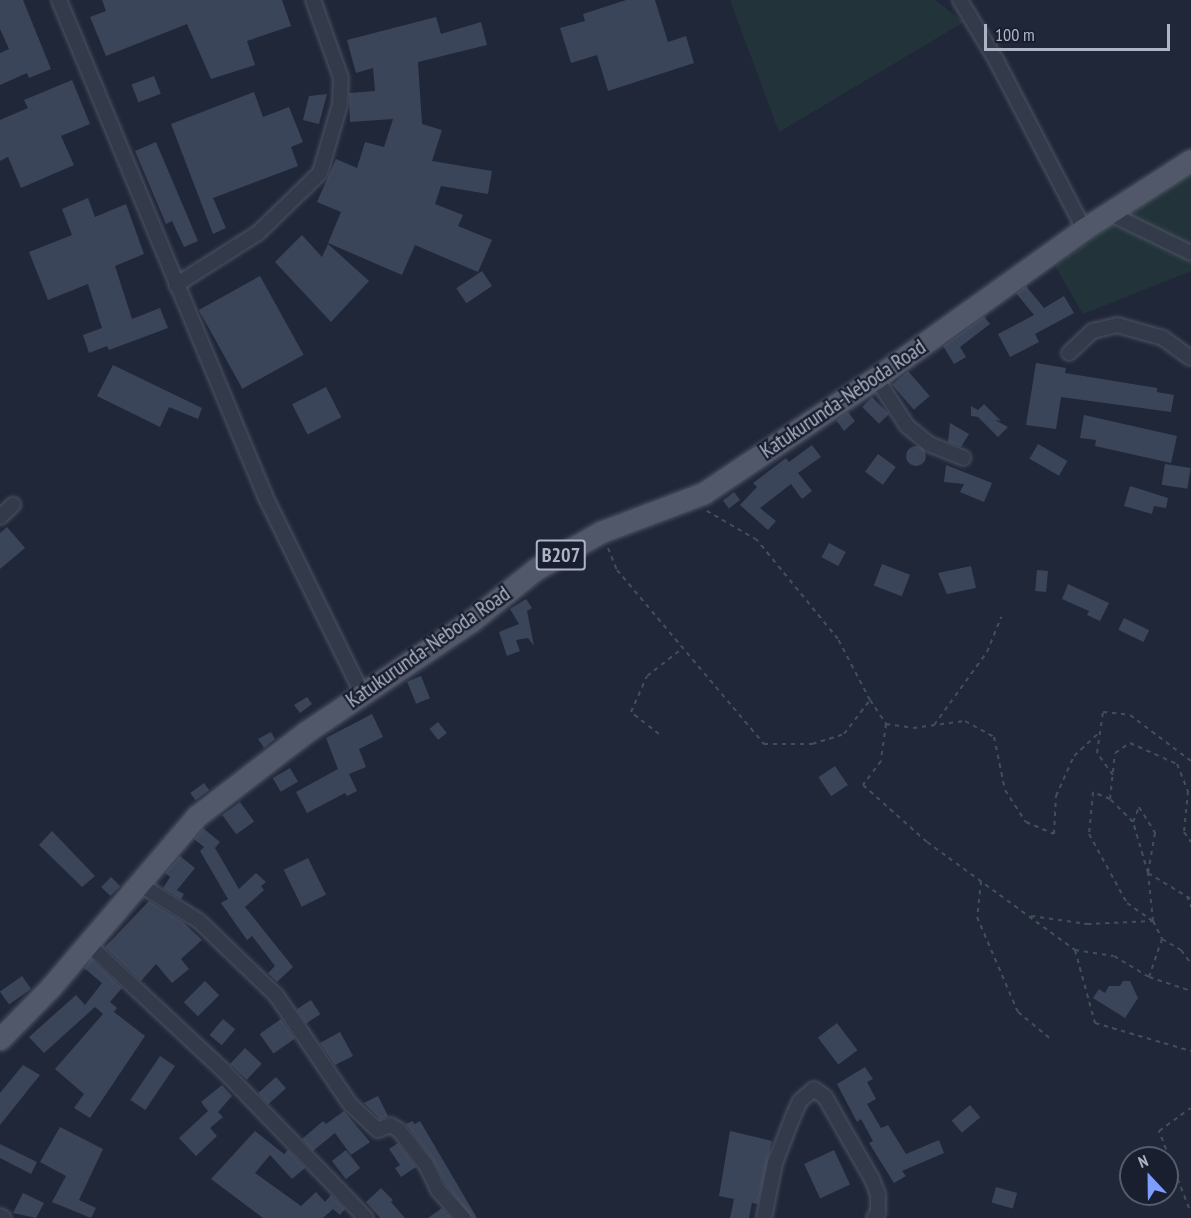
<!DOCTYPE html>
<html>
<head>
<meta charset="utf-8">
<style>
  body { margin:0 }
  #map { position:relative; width:1191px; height:1218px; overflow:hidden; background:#202739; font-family:"PT Sans Narrow",sans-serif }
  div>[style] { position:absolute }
  .green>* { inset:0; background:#22343a }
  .building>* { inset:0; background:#3b4559; transform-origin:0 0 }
  .round { border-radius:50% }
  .path>* { height:2px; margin-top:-1px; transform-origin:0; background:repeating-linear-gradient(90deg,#3f5157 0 4.5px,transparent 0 9px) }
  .roads { filter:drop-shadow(0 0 2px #4e5464) drop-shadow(0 0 2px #4e5464) }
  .street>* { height:14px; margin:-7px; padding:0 7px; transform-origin:7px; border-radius:7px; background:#333a49 }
  .primary>* { height:21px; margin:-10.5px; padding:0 10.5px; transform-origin:10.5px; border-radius:10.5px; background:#515869 }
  span { translate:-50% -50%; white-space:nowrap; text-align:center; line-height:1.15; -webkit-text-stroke:4.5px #191f2e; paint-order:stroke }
  .shield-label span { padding:2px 4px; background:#191f2e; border:2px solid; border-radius:4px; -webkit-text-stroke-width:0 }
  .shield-label { font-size:20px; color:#aeb4c6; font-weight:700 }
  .street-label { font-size:21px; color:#aeb4c6 }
  .north { position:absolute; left:1119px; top:1146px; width:60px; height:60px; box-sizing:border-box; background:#191f2e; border:2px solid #555b6b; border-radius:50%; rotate:338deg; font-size:16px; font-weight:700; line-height:24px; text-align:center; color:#aeb4c6 }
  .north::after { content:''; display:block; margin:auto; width:21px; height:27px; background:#7d9efc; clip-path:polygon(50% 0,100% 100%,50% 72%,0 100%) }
  .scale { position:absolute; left:984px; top:24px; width:186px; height:27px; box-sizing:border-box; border:3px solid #aeb4c6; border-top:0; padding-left:8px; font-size:18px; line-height:21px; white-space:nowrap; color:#aeb4c6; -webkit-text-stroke:4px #191f2e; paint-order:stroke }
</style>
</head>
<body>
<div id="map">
  <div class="green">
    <div style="clip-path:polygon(730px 0,935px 0,964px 22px,779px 132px)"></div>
    <div style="clip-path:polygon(1191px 172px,1191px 251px,1126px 216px)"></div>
    <div style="clip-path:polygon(1112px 225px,1191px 257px,1191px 271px,1083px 314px,1055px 266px)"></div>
  </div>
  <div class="building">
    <div style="clip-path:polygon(0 0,23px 0,51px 69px,29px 78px,27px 73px,0 85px,0 53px,9px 49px,0 29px)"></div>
    <div style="clip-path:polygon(102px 0,282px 0,291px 26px,247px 41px,255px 65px,211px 79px,187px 24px,106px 56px,90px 17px,106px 11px)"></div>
    <div style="clip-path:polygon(626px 0,655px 0,668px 42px,686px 36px,694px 63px,608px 91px,597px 55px,571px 63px,560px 28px,585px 21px,583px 14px)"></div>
    <div style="clip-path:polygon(436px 17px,441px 34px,481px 22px,487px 45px,418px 62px,422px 124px,442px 130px,432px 161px,492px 171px,488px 194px,441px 186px,435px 204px,463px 215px,458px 226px,492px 240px,478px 272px,415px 245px,402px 275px,328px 243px,341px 212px,317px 202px,336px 159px,357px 168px,365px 142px,384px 147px,393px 119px,350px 122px,349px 93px,375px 91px,373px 68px,356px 73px,347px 40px)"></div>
    <div style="left:154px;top:76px;width:19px;height:24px;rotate:69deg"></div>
    <div style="clip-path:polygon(72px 80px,90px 124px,61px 136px,74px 165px,21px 188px,8px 157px,0 161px,0 120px,28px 108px,24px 100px)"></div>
    <div style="clip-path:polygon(254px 92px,263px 117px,289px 107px,303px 142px,291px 147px,298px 166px,213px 198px,226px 228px,213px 234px,171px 124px)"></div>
    <div style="clip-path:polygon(327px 94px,319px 124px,303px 120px,309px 96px)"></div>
    <div style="clip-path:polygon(156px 142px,198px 241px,184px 247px,172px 221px,166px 224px,135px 151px)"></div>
    <div style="clip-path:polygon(88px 198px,95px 217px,126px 204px,144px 254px,115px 266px,132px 319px,160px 308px,168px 328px,109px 350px,107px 346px,89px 353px,83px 335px,102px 328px,88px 284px,48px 300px,29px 252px,72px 235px,62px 209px)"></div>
    <div style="clip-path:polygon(302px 235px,322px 257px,328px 244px,369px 281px,331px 322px,275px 262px)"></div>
    <div style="left:482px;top:271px;width:18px;height:31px;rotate:56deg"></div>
    <div style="left:260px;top:276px;width:90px;height:70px;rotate:61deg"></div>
    <div style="clip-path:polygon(1026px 286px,1044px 308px,1064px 296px,1074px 313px,1035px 334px,1039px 342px,1010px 357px,998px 334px,1034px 315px,1016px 293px)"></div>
    <div style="clip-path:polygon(984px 316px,990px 324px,960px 347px,966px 357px,954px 364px,943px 346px)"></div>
    <div style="clip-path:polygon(1036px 363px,1066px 368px,1065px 373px,1157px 388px,1157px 392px,1174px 395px,1171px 412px,1061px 397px,1056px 429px,1026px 425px)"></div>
    <div style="clip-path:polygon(113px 365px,202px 408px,198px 419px,169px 407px,160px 427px,97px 396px)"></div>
    <div style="left:908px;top:371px;width:33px;height:21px;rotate:49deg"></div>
    <div style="left:326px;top:387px;width:34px;height:38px;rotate:63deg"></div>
    <div style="left:872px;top:397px;width:24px;height:14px;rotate:45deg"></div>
    <div style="clip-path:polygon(984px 404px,1001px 421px,995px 420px,1008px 427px,998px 437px,978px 417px,971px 416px,971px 406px,978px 410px)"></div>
    <div style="clip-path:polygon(848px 412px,855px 421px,844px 431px,836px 420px)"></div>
    <div style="clip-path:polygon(1084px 415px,1177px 436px,1171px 463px,1095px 446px,1096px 440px,1080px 438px)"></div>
    <div style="clip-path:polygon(950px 423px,969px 434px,961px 447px,948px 442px)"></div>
    <div style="left:1038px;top:444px;width:34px;height:17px;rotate:30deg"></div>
    <div style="clip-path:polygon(812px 445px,821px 457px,798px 473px,812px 491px,802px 499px,791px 484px,760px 508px,776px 521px,768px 530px,740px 505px,757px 487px,753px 483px,786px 458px,789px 462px)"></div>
    <div class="round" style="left:906px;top:446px;width:20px;height:20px"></div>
    <div style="left:878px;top:454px;width:22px;height:22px;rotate:36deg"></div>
    <div style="left:1165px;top:464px;width:26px;height:21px;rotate:9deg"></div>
    <div style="clip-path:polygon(946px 465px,992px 483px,984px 502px,960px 492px,964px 484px,944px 482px)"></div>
    <div style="clip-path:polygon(1130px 486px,1168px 498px,1166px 508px,1154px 506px,1152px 514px,1124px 506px)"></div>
    <div style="left:734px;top:492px;width:10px;height:14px;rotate:53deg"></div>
    <div style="clip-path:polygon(7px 527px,25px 548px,0 569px,0 533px)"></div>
    <div style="left:829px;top:543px;width:19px;height:16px;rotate:28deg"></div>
    <div style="left:882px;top:564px;width:30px;height:23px;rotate:21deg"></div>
    <div style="clip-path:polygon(971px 566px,976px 588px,947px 594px,938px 573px)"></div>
    <div style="left:1037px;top:570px;width:11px;height:21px;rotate:5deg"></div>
    <div style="clip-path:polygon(1068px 584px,1109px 603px,1100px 621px,1087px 615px,1089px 611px,1062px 599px)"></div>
    <div style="clip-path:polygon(526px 599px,532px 608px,527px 611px,534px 646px,528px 638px,516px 640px,520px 651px,507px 656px,499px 632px,519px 624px,510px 609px)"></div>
    <div style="left:1124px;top:618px;width:28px;height:13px;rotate:26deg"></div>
    <div style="left:421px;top:676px;width:24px;height:15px;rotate:68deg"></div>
    <div style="clip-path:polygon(307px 697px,312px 704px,300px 713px,294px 705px)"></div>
    <div style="clip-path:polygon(372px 714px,383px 737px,359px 749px,366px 767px,349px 774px,357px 791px,347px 796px,345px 793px,307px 813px,296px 792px,338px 769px,326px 738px)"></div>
    <div style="left:438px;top:722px;width:14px;height:11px;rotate:51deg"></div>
    <div style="clip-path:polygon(271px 732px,275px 739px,264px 748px,258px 739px)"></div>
    <div style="left:835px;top:766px;width:23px;height:20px;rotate:56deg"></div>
    <div style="left:290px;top:768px;width:16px;height:20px;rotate:60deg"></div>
    <div style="left:204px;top:783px;width:9px;height:17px;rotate:54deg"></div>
    <div style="left:240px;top:802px;width:24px;height:22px;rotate:54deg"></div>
    <div style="clip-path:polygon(203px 828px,220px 842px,215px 848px,239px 889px,256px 873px,266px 882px,261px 886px,264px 890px,245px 907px,293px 967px,277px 982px,268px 973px,275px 966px,252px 936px,247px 940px,221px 903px,228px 899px,200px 851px,204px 847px,194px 839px)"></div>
    <div style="clip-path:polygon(52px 831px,95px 876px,82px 887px,39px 845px)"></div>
    <div style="clip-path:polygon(180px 856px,195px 868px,177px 890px,184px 894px,181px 899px,163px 888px,170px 877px,165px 873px)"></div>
    <div style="left:308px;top:858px;width:41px;height:27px;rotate:64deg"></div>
    <div style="left:111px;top:877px;width:13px;height:14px;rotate:45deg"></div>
    <div style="clip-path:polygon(149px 901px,183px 922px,202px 940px,181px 959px,189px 969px,172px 983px,156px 964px,141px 981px,105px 947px)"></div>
    <div style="clip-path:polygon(91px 959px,122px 988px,110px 1002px,117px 1008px,114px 1012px,145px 1036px,90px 1118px,74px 1108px,84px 1094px,55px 1069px,103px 1014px,95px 1007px,44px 1053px,29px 1037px,76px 995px,85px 1005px,102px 983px,84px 968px)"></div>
    <div style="left:22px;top:976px;width:16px;height:27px;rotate:55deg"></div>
    <div style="left:205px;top:981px;width:20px;height:30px;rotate:45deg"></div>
    <div style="clip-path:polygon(1123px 981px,1130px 981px,1138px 998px,1125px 1018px,1093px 998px,1099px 989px,1105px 993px,1109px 986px,1120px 986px)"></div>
    <div style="left:311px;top:1000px;width:17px;height:17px;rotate:57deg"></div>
    <div style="left:223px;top:1019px;width:16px;height:21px;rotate:40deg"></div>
    <div style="left:281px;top:1019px;width:24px;height:26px;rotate:55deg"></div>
    <div style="left:837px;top:1023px;width:34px;height:24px;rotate:53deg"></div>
    <div style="clip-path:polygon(340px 1032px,353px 1056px,335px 1065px,320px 1043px)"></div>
    <div style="left:245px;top:1048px;width:23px;height:22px;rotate:43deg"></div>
    <div style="left:160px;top:1056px;width:18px;height:53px;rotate:34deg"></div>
    <div style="clip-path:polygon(23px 1065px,40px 1075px,0 1125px,0 1093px)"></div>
    <div style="clip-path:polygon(865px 1067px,873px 1079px,867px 1082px,876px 1099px,867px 1104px,881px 1128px,888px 1125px,906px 1154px,939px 1140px,944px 1153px,902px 1171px,906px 1176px,894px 1183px,869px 1143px,873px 1141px,861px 1119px,857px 1122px,837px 1084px)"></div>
    <div style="left:276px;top:1077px;width:15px;height:24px;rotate:48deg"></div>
    <div style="clip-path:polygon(222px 1085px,232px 1096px,218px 1112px,223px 1117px,210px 1128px,217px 1136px,196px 1156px,179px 1138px,208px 1111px,201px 1102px)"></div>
    <div style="clip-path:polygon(378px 1096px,388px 1116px,380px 1119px,364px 1103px)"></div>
    <div style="left:970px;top:1105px;width:16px;height:24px;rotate:50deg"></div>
    <div style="clip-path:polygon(344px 1111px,370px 1142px,351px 1155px,335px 1133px,313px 1151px,302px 1139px,323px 1121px,326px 1124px)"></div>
    <div style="clip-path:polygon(412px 1121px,415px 1124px,420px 1121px,477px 1218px,472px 1218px,446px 1185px,433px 1160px,406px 1124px)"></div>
    <div style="clip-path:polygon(60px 1127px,103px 1149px,79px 1200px,96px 1208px,91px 1218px,52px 1202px,66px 1176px,40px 1162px)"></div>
    <div style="clip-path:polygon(255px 1131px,284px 1154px,288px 1150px,305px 1168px,292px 1179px,270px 1155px,255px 1173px,301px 1206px,316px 1192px,325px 1202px,331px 1195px,345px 1209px,340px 1215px,333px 1209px,323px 1218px,263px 1218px,211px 1179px)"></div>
    <div style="clip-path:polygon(730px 1131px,772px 1141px,758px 1204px,752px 1203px,749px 1218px,730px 1218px,734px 1199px,719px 1196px)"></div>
    <div style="clip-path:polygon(398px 1143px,416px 1167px,401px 1177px,395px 1168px,400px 1165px,389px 1149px)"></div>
    <div style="clip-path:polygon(0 1144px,37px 1162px,31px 1174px,0 1158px)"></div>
    <div style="left:346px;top:1150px;width:23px;height:18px;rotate:52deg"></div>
    <div style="left:834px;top:1150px;width:38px;height:33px;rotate:65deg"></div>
    <div style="left:996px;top:1187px;width:22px;height:16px;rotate:16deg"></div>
    <div style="clip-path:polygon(381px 1188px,393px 1200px,391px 1202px,405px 1218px,380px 1218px,366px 1202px)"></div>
    <div style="clip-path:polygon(23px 1193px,44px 1203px,36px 1218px,13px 1213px)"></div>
    <div style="clip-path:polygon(442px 1208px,451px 1218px,428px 1218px)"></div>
  </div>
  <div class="path">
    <div style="left:608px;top:548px;width:24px;rotate:68deg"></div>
    <div style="left:617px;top:570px;width:228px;rotate:49.8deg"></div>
    <div style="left:764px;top:744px;width:48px"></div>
    <div style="left:812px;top:744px;width:34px;rotate:-17deg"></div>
    <div style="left:844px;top:734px;width:43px;rotate:-52.6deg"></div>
    <div style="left:870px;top:700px;width:69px;rotate:-117.7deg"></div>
    <div style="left:838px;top:639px;width:128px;rotate:-129.3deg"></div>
    <div style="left:757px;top:540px;width:58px;rotate:-149.9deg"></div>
    <div style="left:870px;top:700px;width:29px;rotate:56deg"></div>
    <div style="left:886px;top:724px;width:37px;rotate:98deg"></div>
    <div style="left:881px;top:761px;width:30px;rotate:127deg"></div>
    <div style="left:863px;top:785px;width:86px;rotate:41.7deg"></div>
    <div style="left:927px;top:842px;width:183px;rotate:36.1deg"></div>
    <div style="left:1075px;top:950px;width:76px;rotate:74.7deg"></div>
    <div style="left:1095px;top:1023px;width:100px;rotate:16.3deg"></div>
    <div style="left:886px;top:724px;width:27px;rotate:8deg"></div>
    <div style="left:913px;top:728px;width:52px;rotate:-7.7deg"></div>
    <div style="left:965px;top:721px;width:33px;rotate:29deg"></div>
    <div style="left:994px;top:737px;width:54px;rotate:78.3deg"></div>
    <div style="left:1005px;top:790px;width:38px;rotate:57deg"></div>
    <div style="left:1026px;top:822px;width:30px;rotate:23deg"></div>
    <div style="left:1054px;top:834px;width:38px;rotate:-87deg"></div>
    <div style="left:1056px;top:796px;width:44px;rotate:-65.8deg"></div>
    <div style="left:1074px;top:756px;width:35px;rotate:-43deg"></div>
    <div style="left:934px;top:725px;width:90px;rotate:-54deg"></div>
    <div style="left:987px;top:652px;width:38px;rotate:-68deg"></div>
    <div style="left:659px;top:734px;width:36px;rotate:-142deg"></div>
    <div style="left:631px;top:712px;width:39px;rotate:-66deg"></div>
    <div style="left:647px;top:676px;width:46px;rotate:-37.9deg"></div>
    <div style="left:1113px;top:775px;width:27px;rotate:-126deg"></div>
    <div style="left:1097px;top:753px;width:41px;rotate:-81.7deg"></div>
    <div style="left:1103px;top:712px;width:27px;rotate:6deg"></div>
    <div style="left:1130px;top:715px;width:76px;rotate:37deg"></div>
    <div style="left:1110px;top:799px;width:18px;rotate:-158deg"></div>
    <div style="left:1093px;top:792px;width:42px;rotate:95.4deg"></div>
    <div style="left:1089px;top:834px;width:79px;rotate:61.2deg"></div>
    <div style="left:1127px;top:903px;width:32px;rotate:35deg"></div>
    <div style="left:1153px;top:921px;width:20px;rotate:63deg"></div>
    <div style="left:1162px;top:939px;width:40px;rotate:108.9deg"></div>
    <div style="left:1139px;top:807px;width:31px;rotate:58deg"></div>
    <div style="left:1155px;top:833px;width:41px;rotate:99.9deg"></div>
    <div style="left:1148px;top:873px;width:53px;rotate:-106.4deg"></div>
    <div style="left:1133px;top:822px;width:16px;rotate:-68deg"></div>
    <div style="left:1133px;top:822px;width:33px;rotate:-135deg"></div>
    <div style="left:1110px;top:799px;width:46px;rotate:-83.8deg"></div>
    <div style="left:1115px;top:753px;width:18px;rotate:-34deg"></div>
    <div style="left:1130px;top:743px;width:51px;rotate:24.1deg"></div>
    <div style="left:1177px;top:764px;width:29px;rotate:68deg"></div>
    <div style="left:1188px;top:791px;width:41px;rotate:95.6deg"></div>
    <div style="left:1184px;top:832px;width:12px;rotate:55deg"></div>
    <div style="left:981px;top:881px;width:36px;rotate:96deg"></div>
    <div style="left:977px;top:917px;width:103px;rotate:66.7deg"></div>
    <div style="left:1018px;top:1012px;width:44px;rotate:39.5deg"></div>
    <div style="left:1187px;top:896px;width:12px;rotate:70deg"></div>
    <div style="left:1031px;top:916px;width:57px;rotate:8.1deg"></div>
    <div style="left:1087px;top:924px;width:66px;rotate:-2.6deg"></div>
    <div style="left:1153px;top:921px;width:48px;rotate:-95.9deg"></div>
    <div style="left:1148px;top:873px;width:50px;rotate:31.2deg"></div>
    <div style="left:1162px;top:939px;width:22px;rotate:30deg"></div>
    <div style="left:1181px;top:950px;width:17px;rotate:54deg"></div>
    <div style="left:1075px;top:950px;width:39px;rotate:9deg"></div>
    <div style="left:1114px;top:956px;width:41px;rotate:31deg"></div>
    <div style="left:1149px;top:977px;width:44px;rotate:18.4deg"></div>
    <div style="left:1189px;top:1208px;width:83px;rotate:-111.3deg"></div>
    <div style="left:1159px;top:1131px;width:39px;rotate:-36deg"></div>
  </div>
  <div class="roads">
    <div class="street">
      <div style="left:59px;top:0;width:539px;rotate:67.43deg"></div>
      <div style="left:266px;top:498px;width:217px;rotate:63.8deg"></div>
      <div style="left:960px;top:0;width:70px;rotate:59deg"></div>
      <div style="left:996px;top:60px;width:191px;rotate:62.5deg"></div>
      <div style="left:1109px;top:213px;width:91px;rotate:26deg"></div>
      <div style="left:176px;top:285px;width:97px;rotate:-32.4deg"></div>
      <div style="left:258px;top:233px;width:86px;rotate:-44.1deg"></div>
      <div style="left:320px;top:173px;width:72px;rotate:-73.8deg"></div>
      <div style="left:340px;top:104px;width:26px;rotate:-88deg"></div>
      <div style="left:341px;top:78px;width:83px;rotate:-109.7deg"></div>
      <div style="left:1069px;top:353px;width:33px;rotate:-43deg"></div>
      <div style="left:1093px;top:331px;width:25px;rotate:-14deg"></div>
      <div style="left:1117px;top:325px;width:48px;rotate:15.8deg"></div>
      <div style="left:1163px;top:338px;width:34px;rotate:36deg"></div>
      <div style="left:876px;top:378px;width:57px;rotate:57.1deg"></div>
      <div style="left:907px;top:426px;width:28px;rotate:39deg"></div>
      <div style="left:929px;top:444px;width:37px;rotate:22deg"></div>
      <div style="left:0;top:517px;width:18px;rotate:-43deg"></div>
      <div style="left:139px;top:884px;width:70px;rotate:31.7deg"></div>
      <div style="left:199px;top:921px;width:107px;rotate:43.9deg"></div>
      <div style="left:276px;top:995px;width:132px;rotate:55.8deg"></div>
      <div style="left:350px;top:1104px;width:38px;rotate:43deg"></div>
      <div style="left:378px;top:1130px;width:13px;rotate:-23deg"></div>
      <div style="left:390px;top:1125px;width:10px;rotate:29deg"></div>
      <div style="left:399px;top:1130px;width:44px;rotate:52.4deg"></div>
      <div style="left:426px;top:1165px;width:28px;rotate:64deg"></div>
      <div style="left:438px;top:1190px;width:38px;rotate:48deg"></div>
      <div style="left:88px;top:944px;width:183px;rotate:43deg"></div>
      <div style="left:222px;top:1069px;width:207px;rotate:46deg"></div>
      <div style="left:0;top:1216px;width:4px;rotate:27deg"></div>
      <div style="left:764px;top:1218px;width:56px;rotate:-78.7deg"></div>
      <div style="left:775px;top:1163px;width:53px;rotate:-68.8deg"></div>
      <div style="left:794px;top:1114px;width:14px;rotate:-65deg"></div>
      <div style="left:800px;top:1101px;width:18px;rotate:-41deg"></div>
      <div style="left:814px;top:1089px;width:14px;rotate:36deg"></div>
      <div style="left:825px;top:1097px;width:95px;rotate:60.2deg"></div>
      <div style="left:872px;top:1179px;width:17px;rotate:69deg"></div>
      <div style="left:878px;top:1195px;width:18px;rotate:90deg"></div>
      <div style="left:878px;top:1213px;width:6px;rotate:129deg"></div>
    </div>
    <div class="primary">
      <div style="left:0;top:1039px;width:71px;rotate:-45.6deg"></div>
      <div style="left:50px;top:988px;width:226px;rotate:-49.5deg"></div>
      <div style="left:197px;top:816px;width:138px;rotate:-37.6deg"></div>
      <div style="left:306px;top:732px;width:197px;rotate:-33.9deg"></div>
      <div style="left:470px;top:622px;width:85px;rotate:-38.8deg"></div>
      <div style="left:536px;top:569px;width:75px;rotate:-29.6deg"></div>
      <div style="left:601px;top:532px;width:110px;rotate:-20.7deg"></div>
      <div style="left:704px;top:493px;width:207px;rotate:-33.8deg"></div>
      <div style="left:876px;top:378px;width:256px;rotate:-35.6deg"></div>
      <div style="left:1084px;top:229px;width:127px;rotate:-32.8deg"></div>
    </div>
  </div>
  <div class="shield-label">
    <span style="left:561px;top:555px">B207</span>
  </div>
  <div class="street-label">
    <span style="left:843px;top:399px;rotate:-34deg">Katukurunda-Neboda Road</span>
    <span style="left:428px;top:647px;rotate:-35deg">Katukurunda-Neboda Road</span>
  </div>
  <div class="north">N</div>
  <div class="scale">100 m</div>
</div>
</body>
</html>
